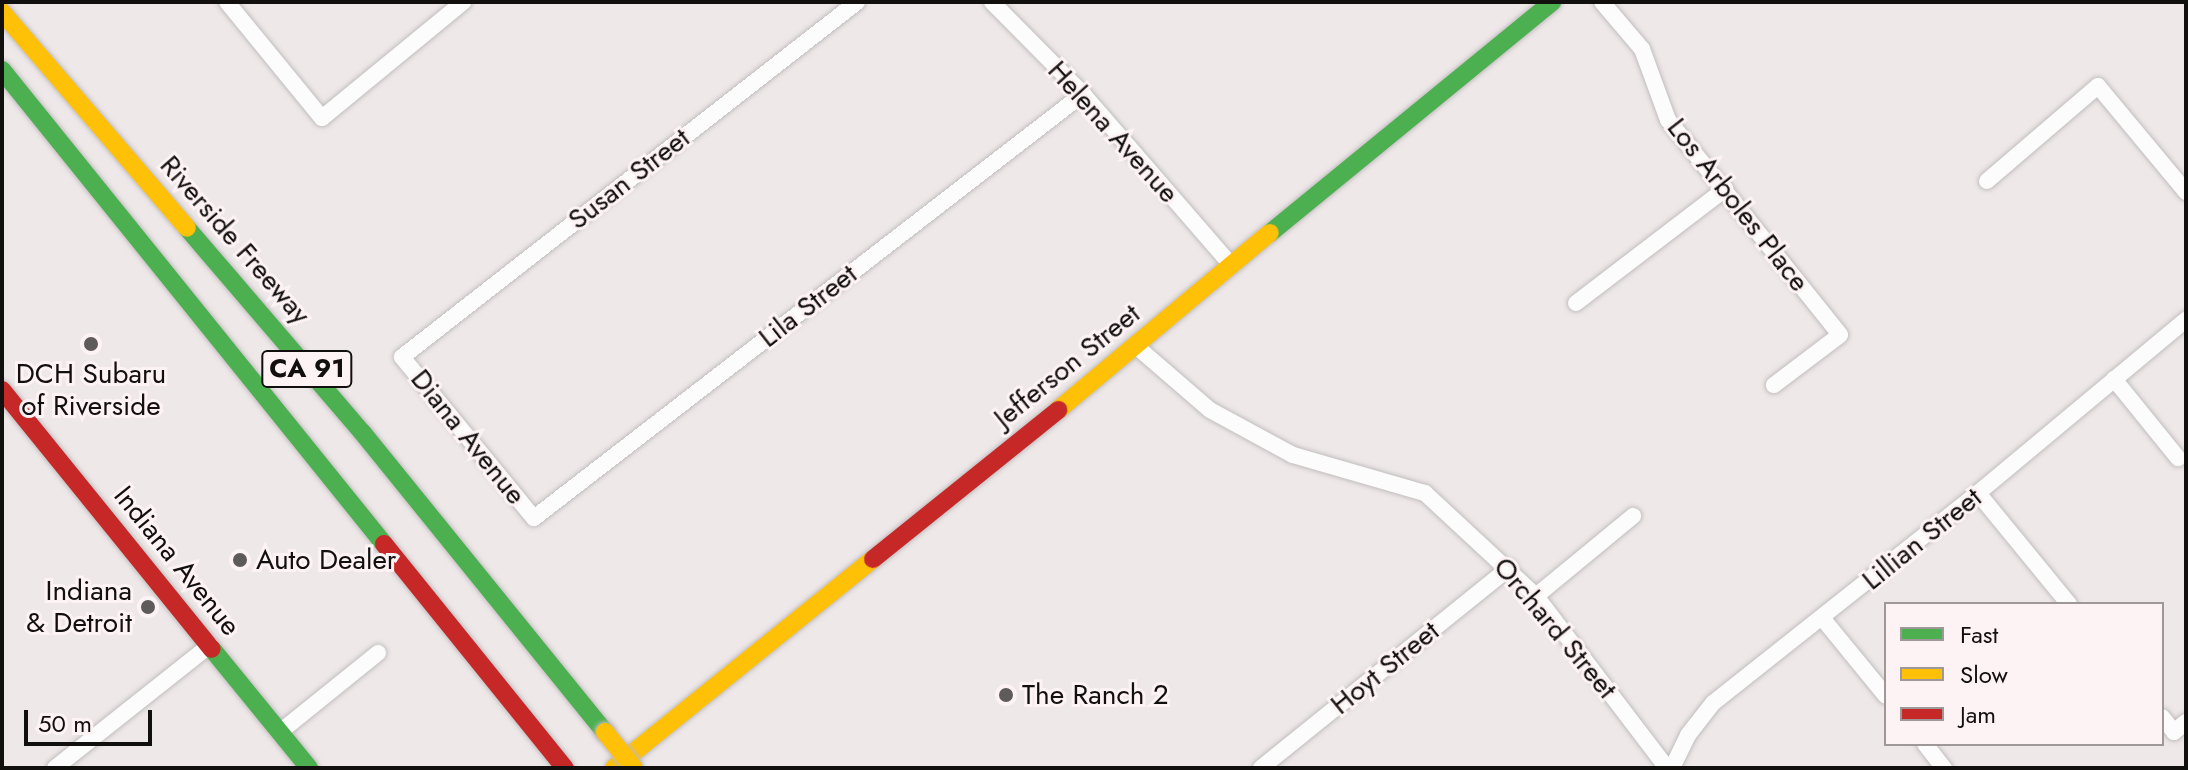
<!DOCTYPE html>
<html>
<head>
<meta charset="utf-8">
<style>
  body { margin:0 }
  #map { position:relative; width:2188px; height:770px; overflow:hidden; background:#eee8e9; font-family:Jost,sans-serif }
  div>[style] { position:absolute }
  .roads { filter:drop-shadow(0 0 2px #c2bdbe) drop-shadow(0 0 2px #c2bdbe) }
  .street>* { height:16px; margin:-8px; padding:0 8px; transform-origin:8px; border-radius:8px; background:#fcfcfc }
  .fast>* { height:18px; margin:-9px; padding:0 9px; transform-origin:9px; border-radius:9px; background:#4caf50 }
  .slow>* { height:18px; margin:-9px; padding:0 9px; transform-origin:9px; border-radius:9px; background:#ffc107 }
  .jam>* { height:18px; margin:-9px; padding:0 9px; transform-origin:9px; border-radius:9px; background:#c62828 }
  .bridges { filter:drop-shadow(0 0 2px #c2b9ba) drop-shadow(0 0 2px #c2b9ba) }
  .slow-bridge>* { height:18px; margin:-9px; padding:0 9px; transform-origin:9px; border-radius:9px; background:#ffc107 }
  .dots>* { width:22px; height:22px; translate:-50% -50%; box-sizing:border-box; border:4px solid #fdf3f4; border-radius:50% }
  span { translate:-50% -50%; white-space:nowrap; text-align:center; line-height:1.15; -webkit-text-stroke:6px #fdf3f4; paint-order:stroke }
  .shield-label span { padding:2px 6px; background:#fdf3f4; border:2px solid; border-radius:6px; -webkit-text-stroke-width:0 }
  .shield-label { font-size:26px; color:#120f0f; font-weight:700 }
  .street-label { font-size:28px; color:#120f0f }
  .poi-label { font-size:28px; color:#120f0f }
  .left { translate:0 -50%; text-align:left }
  .right { translate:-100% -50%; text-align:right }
  .frame { position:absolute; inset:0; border:4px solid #120f0f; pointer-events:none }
  .legend { position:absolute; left:1884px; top:602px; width:280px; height:144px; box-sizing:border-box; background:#fdf3f4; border:2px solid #9f9898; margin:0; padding:10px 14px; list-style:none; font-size:24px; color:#120f0f }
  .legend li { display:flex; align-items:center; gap:16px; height:40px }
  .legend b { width:40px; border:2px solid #9f9898 }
  .scale { position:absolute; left:24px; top:710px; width:128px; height:36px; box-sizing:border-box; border:4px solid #120f0f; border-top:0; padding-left:10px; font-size:24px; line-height:28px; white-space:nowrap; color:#120f0f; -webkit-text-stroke:6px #fdf3f4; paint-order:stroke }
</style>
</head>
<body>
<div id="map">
  <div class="roads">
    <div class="street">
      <div style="left:227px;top:2px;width:150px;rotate:50.7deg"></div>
      <div style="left:322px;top:118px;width:183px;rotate:-39.4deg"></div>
      <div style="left:857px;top:2px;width:577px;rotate:142.04deg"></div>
      <div style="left:402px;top:357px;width:208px;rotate:50.7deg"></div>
      <div style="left:534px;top:518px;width:694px;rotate:-37.68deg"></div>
      <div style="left:992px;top:2px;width:129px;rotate:45.3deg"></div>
      <div style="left:1083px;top:94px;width:226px;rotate:49.1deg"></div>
      <div style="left:1602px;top:2px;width:62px;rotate:49.6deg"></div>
      <div style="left:1642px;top:49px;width:76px;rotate:69.9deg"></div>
      <div style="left:1668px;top:120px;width:275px;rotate:51.3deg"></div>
      <div style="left:1840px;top:335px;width:83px;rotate:142.9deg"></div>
      <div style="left:1987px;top:181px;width:146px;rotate:-40.6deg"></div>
      <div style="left:2098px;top:86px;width:138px;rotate:50.3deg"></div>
      <div style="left:1576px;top:303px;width:188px;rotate:-37.4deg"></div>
      <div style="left:1137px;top:347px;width:96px;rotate:40.8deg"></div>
      <div style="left:1210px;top:410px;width:94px;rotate:28.5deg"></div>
      <div style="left:1293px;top:455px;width:137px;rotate:16.1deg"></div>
      <div style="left:1425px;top:493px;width:151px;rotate:42.9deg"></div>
      <div style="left:1536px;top:596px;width:216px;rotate:52.7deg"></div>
      <div style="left:2114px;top:379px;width:102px;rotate:51deg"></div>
      <div style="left:1978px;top:493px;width:144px;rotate:50.7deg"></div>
      <div style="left:1536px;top:596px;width:126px;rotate:-39.5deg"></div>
      <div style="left:1823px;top:619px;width:99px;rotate:50.7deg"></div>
      <div style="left:2162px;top:717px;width:19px;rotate:51deg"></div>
      <div style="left:2174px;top:732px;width:16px;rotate:-40deg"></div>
      <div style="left:280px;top:732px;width:126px;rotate:-38.9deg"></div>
      <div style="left:1925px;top:744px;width:31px;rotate:52deg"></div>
      <div style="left:55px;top:768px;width:198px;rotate:-38.4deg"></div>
      <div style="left:1261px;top:768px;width:319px;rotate:-38.9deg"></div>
      <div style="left:1672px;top:768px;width:37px;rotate:-64deg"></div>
      <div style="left:1688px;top:735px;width:41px;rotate:-52deg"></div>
      <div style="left:1713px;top:703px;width:338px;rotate:-38.4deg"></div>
      <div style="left:1978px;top:493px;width:271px;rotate:-39.8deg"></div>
    </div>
    <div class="fast">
      <div style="left:2px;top:70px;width:609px;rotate:51.13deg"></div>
      <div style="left:187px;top:228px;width:269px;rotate:49.4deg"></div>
      <div style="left:362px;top:432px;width:386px;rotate:51deg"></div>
      <div style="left:1270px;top:233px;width:365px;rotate:-39.3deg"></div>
      <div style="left:212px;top:649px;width:154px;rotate:50.8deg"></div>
    </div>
    <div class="slow">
      <div style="left:2px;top:12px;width:284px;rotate:49.4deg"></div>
      <div style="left:1058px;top:410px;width:276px;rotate:-39.9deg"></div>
      <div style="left:614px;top:768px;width:333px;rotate:-38.9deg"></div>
    </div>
    <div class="jam">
      <div style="left:2px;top:390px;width:333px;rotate:51deg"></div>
      <div style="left:384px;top:544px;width:288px;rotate:51.1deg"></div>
      <div style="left:873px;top:559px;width:238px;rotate:-38.8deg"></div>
    </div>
  </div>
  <div class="bridges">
    <div class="slow-bridge">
      <div style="left:605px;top:732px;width:46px;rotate:51.1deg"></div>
    </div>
  </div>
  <div class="dots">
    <div style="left:91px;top:344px;background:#5f5b5b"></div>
    <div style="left:240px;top:560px;background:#5f5b5b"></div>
    <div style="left:148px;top:607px;background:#5f5b5b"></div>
    <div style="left:1006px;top:695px;background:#5f5b5b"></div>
  </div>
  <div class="shield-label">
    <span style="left:307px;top:369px">CA 91</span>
  </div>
  <div class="street-label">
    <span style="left:1113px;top:132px;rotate:48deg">Helena Avenue</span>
    <span style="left:629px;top:179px;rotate:-38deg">Susan Street</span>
    <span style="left:1738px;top:205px;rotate:52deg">Los Arboles Place</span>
    <span style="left:235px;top:240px;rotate:49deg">Riverside Freeway</span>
    <span style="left:808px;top:306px;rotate:-38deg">Lila Street</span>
    <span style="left:1067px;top:366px;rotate:-39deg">Jefferson Street</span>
    <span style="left:468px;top:437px;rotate:51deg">Diana Avenue</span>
    <span style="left:1922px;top:539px;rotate:-39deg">Lillian Street</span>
    <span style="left:177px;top:561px;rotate:51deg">Indiana Avenue</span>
    <span style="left:1555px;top:628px;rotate:50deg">Orchard Street</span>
    <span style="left:1385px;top:668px;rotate:-39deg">Hoyt Street</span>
  </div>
  <div class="poi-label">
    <span style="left:91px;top:390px">DCH Subaru<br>of Riverside</span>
    <span class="left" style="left:256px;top:560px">Auto Dealer</span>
    <span class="right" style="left:132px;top:607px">Indiana<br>&amp; Detroit</span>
    <span class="left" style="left:1022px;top:695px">The Ranch 2</span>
  </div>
  <div class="frame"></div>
  <ul class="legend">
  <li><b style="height:10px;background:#4caf50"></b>Fast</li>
  <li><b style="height:10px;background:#ffc107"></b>Slow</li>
  <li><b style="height:10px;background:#c62828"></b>Jam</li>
  </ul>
  <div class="scale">50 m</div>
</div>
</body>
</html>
